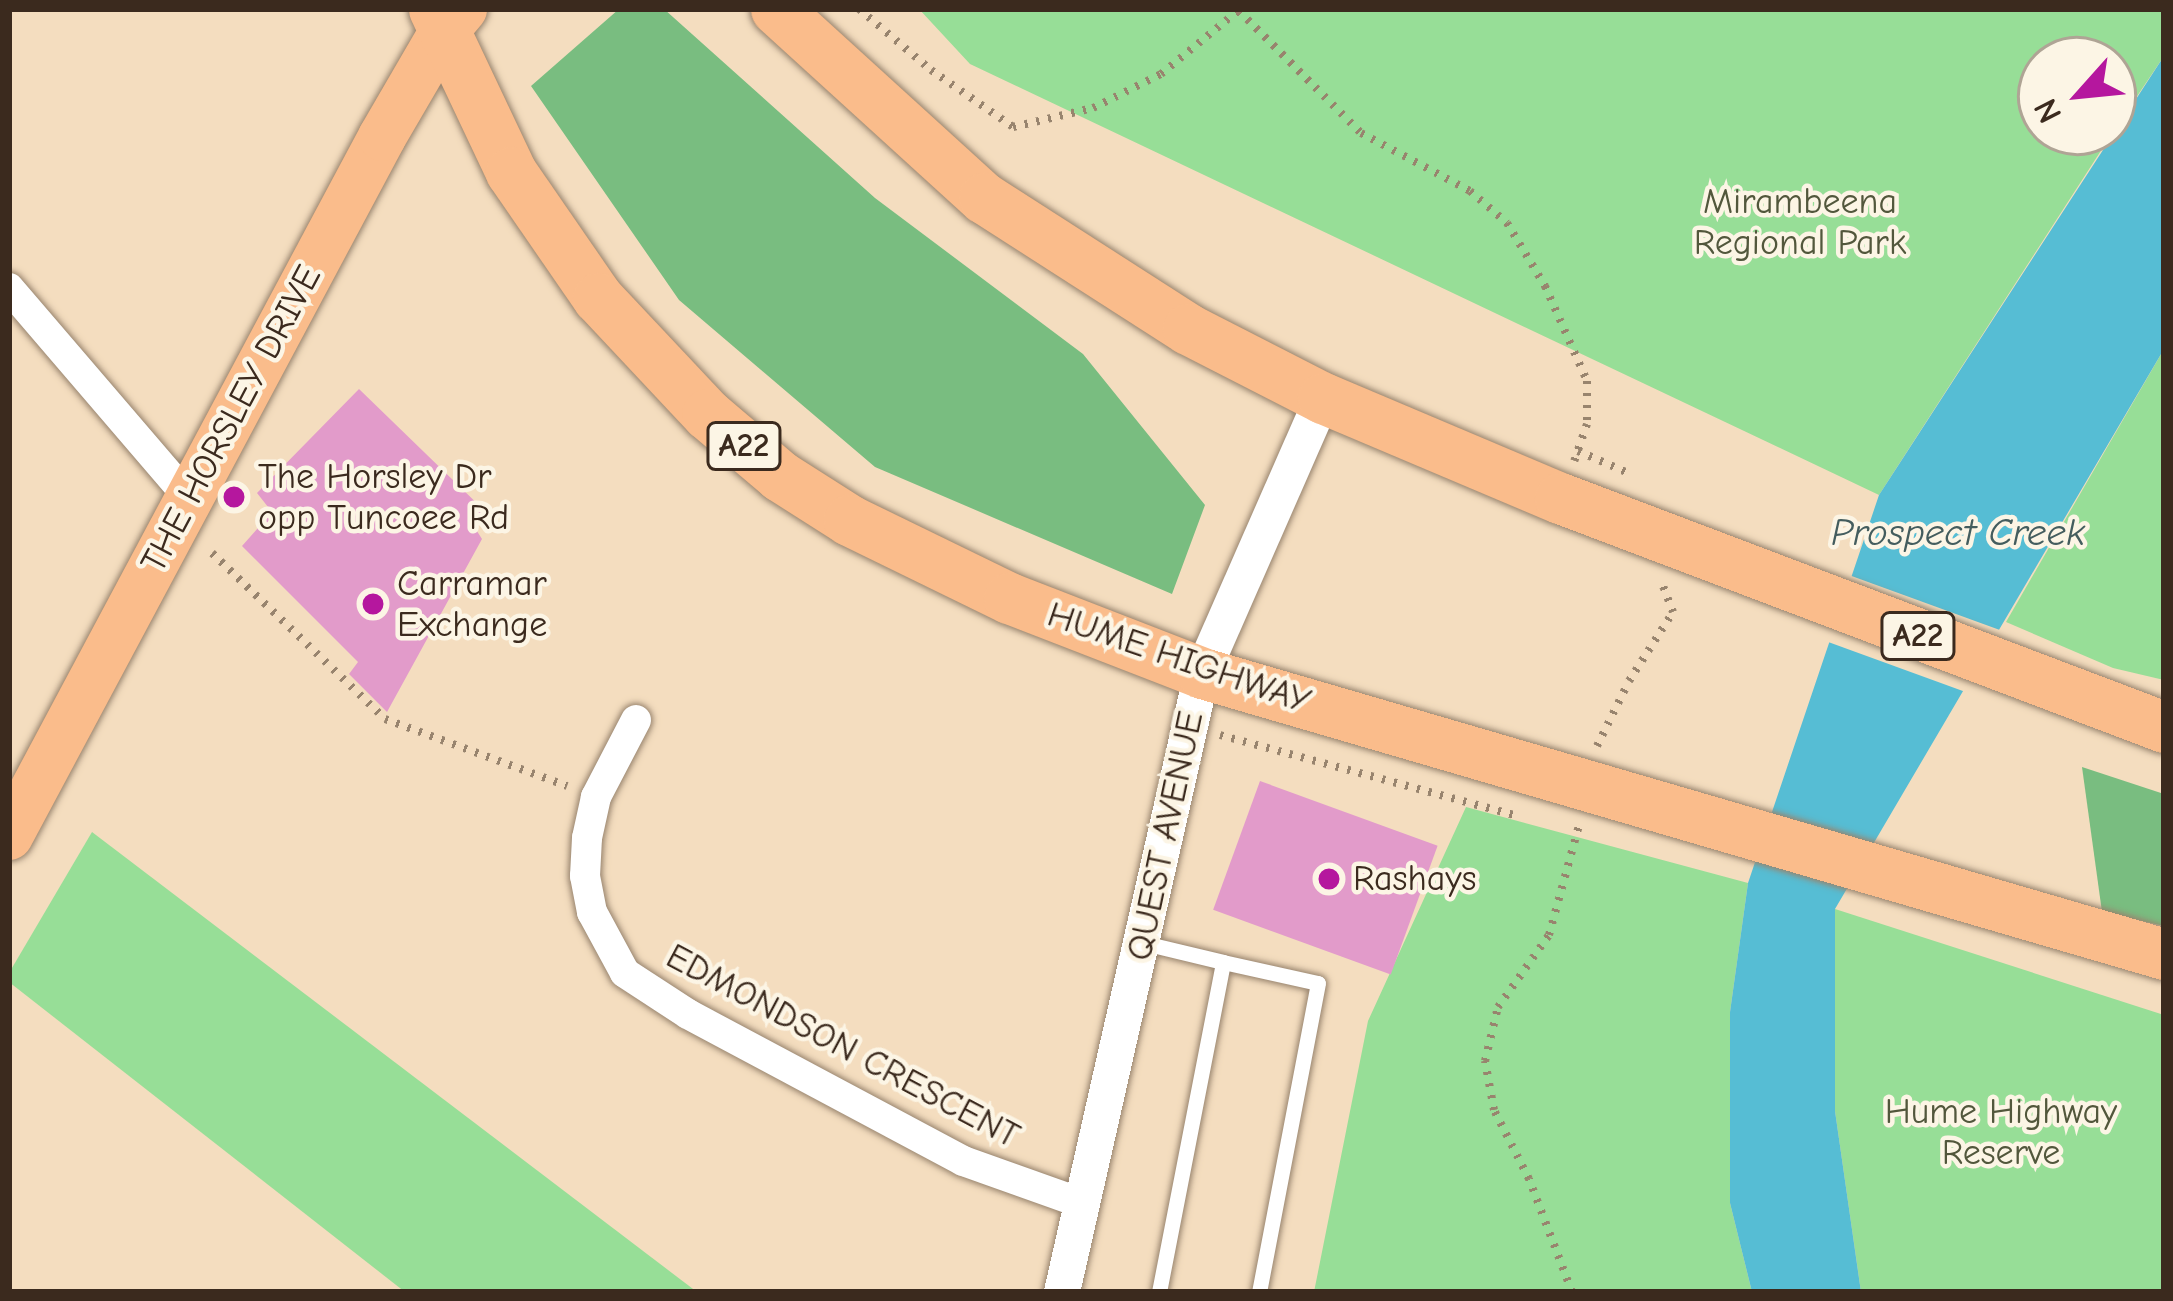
<!DOCTYPE html>
<html>
<head>
<meta charset="utf-8">
<style>
  body { margin:0 }
  #map { position:relative; width:2173px; height:1301px; overflow:hidden; background:#f4ddbf; font-family:"Comic Neue",sans-serif }
  div>[style] { position:absolute }
  .green>* { inset:0; background:#97de97 }
  .forest>* { inset:0; background:#79bd80 }
  .water>* { inset:0; background:#56bdd4 }
  .pier>* { inset:0; background:#f4ddbf; transform-origin:0 0 }
  .building>* { inset:0; background:#e29bca; transform-origin:0 0 }
  .path>* { height:8px; margin-top:-4px; transform-origin:0; background:repeating-linear-gradient(90deg,#98846e 0 3px,transparent 0 12px) }
  .roads { filter:drop-shadow(0 0 3px #98846e) drop-shadow(0 0 3px #98846e) }
  .service>* { height:15px; margin:-7.5px; padding:0 7.5px; transform-origin:7.5px; border-radius:7.5px; background:#fff }
  .minor>* { height:30px; margin:-15px; padding:0 15px; transform-origin:15px; border-radius:15px; background:#fff }
  .tertiary>* { height:36px; margin:-18px; padding:0 18px; transform-origin:18px; border-radius:18px; background:#fff }
  .primary>* { height:48px; margin:-24px; padding:0 24px; transform-origin:24px; border-radius:24px; background:#fabc8b }
  .trunk>* { height:51px; margin:-25.5px; padding:0 25.5px; transform-origin:25.5px; border-radius:25.5px; background:#fabc8b }
  .dots>* { width:33px; height:33px; translate:-50% -50%; box-sizing:border-box; border:6px solid #fcf5e5; border-radius:50% }
  span { translate:-50% -50%; white-space:nowrap; text-align:center; line-height:1.15; -webkit-text-stroke:9px #fcf5e5; paint-order:stroke }
  .shield-label span { padding:3px 9px; background:#fcf5e5; border:3px solid; border-radius:9px; -webkit-text-stroke-width:0 }
  .shield-label { font-size:33px; color:#3b2a1e; font-weight:700 }
  .park-label { font-size:36px; color:#52573c }
  .street-label { font-size:36px; color:#3b2a1e }
  .poi-label { font-size:36px; color:#3b2a1e }
  .left { translate:0 -50%; text-align:left }
  .water-label { font-size:39px; color:#445d5e; font-style:italic }
  .frame { position:absolute; inset:0; border:12px solid #3b2a1e; pointer-events:none }
  .north { position:absolute; left:2017px; top:36px; width:120px; height:120px; box-sizing:border-box; background:#fcf5e5; border:3px solid #afa495; border-radius:50%; rotate:243deg; font-size:33px; font-weight:700; line-height:48px; text-align:center; color:#3b2a1e }
  .north::after { content:''; display:block; margin:auto; width:42px; height:54px; background:#b5179e; clip-path:polygon(50% 0,100% 100%,50% 72%,0 100%) }
</style>
</head>
<body>
<div id="map">
  <div class="green">
    <div style="clip-path:polygon(919px 9px,2164px 9px,2164px 56px,2113px 132px,2113px 60px,2041px 60px,2041px 132px,2113px 132px,1879px 495px,970px 64px)"></div>
    <div style="clip-path:polygon(2164px 349px,2164px 680px,2113px 668px,2006px 622px)"></div>
    <div style="clip-path:polygon(1466px 807px,1748px 883px,1730px 1012px,1730px 1203px,1752px 1292px,1314px 1292px,1368px 1021px)"></div>
    <div style="clip-path:polygon(92px 832px,697px 1292px,405px 1292px,9px 982px,9px 973px)"></div>
    <div style="clip-path:polygon(1835px 909px,2164px 1015px,2164px 1292px,1861px 1292px,1835px 1111px)"></div>
  </div>
  <div class="forest">
    <div style="clip-path:polygon(619px 9px,664px 9px,875px 198px,1083px 354px,1205px 505px,1172px 594px,875px 467px,679px 300px,531px 86px)"></div>
    <div style="clip-path:polygon(2082px 767px,2164px 794px,2164px 926px,2102px 912px)"></div>
  </div>
  <div class="water">
    <div style="clip-path:polygon(2164px 56px,2164px 349px,1835px 909px,1835px 1111px,1861px 1292px,1752px 1292px,1730px 1203px,1730px 1012px,1748px 883px,1879px 495px)"></div>
  </div>
  <div class="pier">
    <div style="left:1846px;top:574px;width:171px;height:70px;rotate:20deg"></div>
  </div>
  <div class="building">
    <div style="clip-path:polygon(359px 389px,489px 515px,475px 528px,482px 539px,387px 712px,349px 674px,358px 662px,242px 546px,272px 512px,257px 493px)"></div>
    <div style="left:1260px;top:781px;width:189px;height:137px;rotate:20deg"></div>
  </div>
  <div class="path">
    <div style="left:859px;top:9px;width:94px;rotate:40.3deg"></div>
    <div style="left:931px;top:70px;width:100px;rotate:34.8deg"></div>
    <div style="left:1013px;top:127px;width:82px;rotate:-13.4deg"></div>
    <div style="left:1093px;top:108px;width:76px;rotate:-26.6deg"></div>
    <div style="left:1161px;top:74px;width:102px;rotate:-39.4deg"></div>
    <div style="left:1239px;top:11px;width:173px;rotate:45deg"></div>
    <div style="left:1361px;top:133px;width:123px;rotate:28deg"></div>
    <div style="left:1470px;top:191px;width:49px;rotate:40.9deg"></div>
    <div style="left:1507px;top:223px;width:74px;rotate:58.9deg"></div>
    <div style="left:1545px;top:286px;width:104px;rotate:66.1deg"></div>
    <div style="left:1587px;top:381px;width:43px;rotate:90deg"></div>
    <div style="left:1587px;top:424px;width:39px;rotate:109deg"></div>
    <div style="left:1578px;top:451px;width:52px;rotate:23.6deg"></div>
    <div style="left:212px;top:553px;width:240px;rotate:43.8deg"></div>
    <div style="left:385px;top:719px;width:194px;rotate:20.2deg"></div>
    <div style="left:1220px;top:735px;width:309px;rotate:15.2deg"></div>
    <div style="left:1597px;top:746px;width:72px;rotate:-63.8deg"></div>
    <div style="left:1629px;top:681px;width:82px;rotate:-57.5deg"></div>
    <div style="left:1673px;top:612px;width:28px;rotate:-111deg"></div>
    <div style="left:1572px;top:1292px;width:121px;rotate:-110.8deg"></div>
    <div style="left:1529px;top:1179px;width:77px;rotate:-116.9deg"></div>
    <div style="left:1494px;top:1110px;width:50px;rotate:-100.4deg"></div>
    <div style="left:1485px;top:1061px;width:56px;rotate:-76.5deg"></div>
    <div style="left:1498px;top:1007px;width:88px;rotate:-54.7deg"></div>
    <div style="left:1549px;top:935px;width:114px;rotate:-74.7deg"></div>
  </div>
  <div class="roads">
    <div class="service">
      <div style="left:1144px;top:943px;width:81px;rotate:13.5deg"></div>
      <div style="left:1159px;top:1292px;width:336px;rotate:-79deg"></div>
      <div style="left:1223px;top:962px;width:97px;rotate:12.5deg"></div>
      <div style="left:1318px;top:983px;width:315px;rotate:100.8deg"></div>
    </div>
    <div class="minor">
      <div style="left:9px;top:288px;width:277px;rotate:49.4deg"></div>
      <div style="left:636px;top:720px;width:87px;rotate:117.5deg"></div>
      <div style="left:596px;top:797px;width:42px;rotate:102.4deg"></div>
      <div style="left:587px;top:838px;width:38px;rotate:93deg"></div>
      <div style="left:585px;top:876px;width:37px;rotate:79deg"></div>
      <div style="left:592px;top:912px;width:69px;rotate:61.6deg"></div>
      <div style="left:625px;top:973px;width:75px;rotate:33.1deg"></div>
      <div style="left:688px;top:1014px;width:312px;rotate:28.1deg"></div>
      <div style="left:963px;top:1161px;width:125px;rotate:19.6deg"></div>
    </div>
    <div class="tertiary">
      <div style="left:1062px;top:1292px;width:635px;rotate:-77.26deg"></div>
      <div style="left:1202px;top:673px;width:300px;rotate:-66.3deg"></div>
    </div>
    <div class="primary">
      <div style="left:9px;top:836px;width:792px;rotate:-61.91deg"></div>
      <div style="left:382px;top:137px;width:119px;rotate:-59.8deg"></div>
      <div style="left:442px;top:34px;width:33px;rotate:-50deg"></div>
    </div>
    <div class="trunk">
      <div style="left:434px;top:9px;width:180px;rotate:64.7deg"></div>
      <div style="left:511px;top:172px;width:153px;rotate:55.4deg"></div>
      <div style="left:598px;top:298px;width:159px;rotate:46.8deg"></div>
      <div style="left:707px;top:414px;width:96px;rotate:40.3deg"></div>
      <div style="left:780px;top:476px;width:82px;rotate:32.5deg"></div>
      <div style="left:849px;top:520px;width:178px;rotate:26deg"></div>
      <div style="left:1009px;top:598px;width:207px;rotate:21.2deg"></div>
      <div style="left:1202px;top:673px;width:1002px;rotate:16.28deg"></div>
      <div style="left:776px;top:9px;width:281px;rotate:42.3deg"></div>
      <div style="left:984px;top:198px;width:242px;rotate:32.7deg"></div>
      <div style="left:1188px;top:329px;width:152px;rotate:27.1deg"></div>
      <div style="left:1323px;top:398px;width:257px;rotate:22.9deg"></div>
      <div style="left:1560px;top:498px;width:646px;rotate:20.76deg"></div>
    </div>
  </div>
  <div class="dots">
    <div style="left:234px;top:497px;background:#b5179e"></div>
    <div style="left:373px;top:604px;background:#b5179e"></div>
    <div style="left:1329px;top:879px;background:#b5179e"></div>
  </div>
  <div class="shield-label">
    <span style="left:744px;top:446px">A22</span>
    <span style="left:1918px;top:636px">A22</span>
  </div>
  <div class="park-label">
    <span style="left:1800px;top:222px">Mirambeena<br>Regional Park</span>
    <span style="left:2001px;top:1132px">Hume Highway<br>Reserve</span>
  </div>
  <div class="street-label">
    <span style="left:231px;top:419px;rotate:-62deg">THE HORSLEY DRIVE</span>
    <span style="left:1179px;top:658px;rotate:19deg">HUME HIGHWAY</span>
    <span style="left:1165px;top:836px;rotate:-78deg">QUEST AVENUE</span>
    <span style="left:843px;top:1046px;rotate:28deg">EDMONDSON CRESCENT</span>
  </div>
  <div class="poi-label">
    <span class="left" style="left:258px;top:497px">The Horsley Dr<br>opp Tuncoee Rd</span>
    <span class="left" style="left:397px;top:604px">Carramar<br>Exchange</span>
    <span class="left" style="left:1353px;top:879px">Rashays</span>
  </div>
  <div class="water-label">
    <span style="left:1958px;top:533px">Prospect Creek</span>
  </div>
  <div class="frame"></div>
  <div class="north">N</div>
</div>
</body>
</html>
